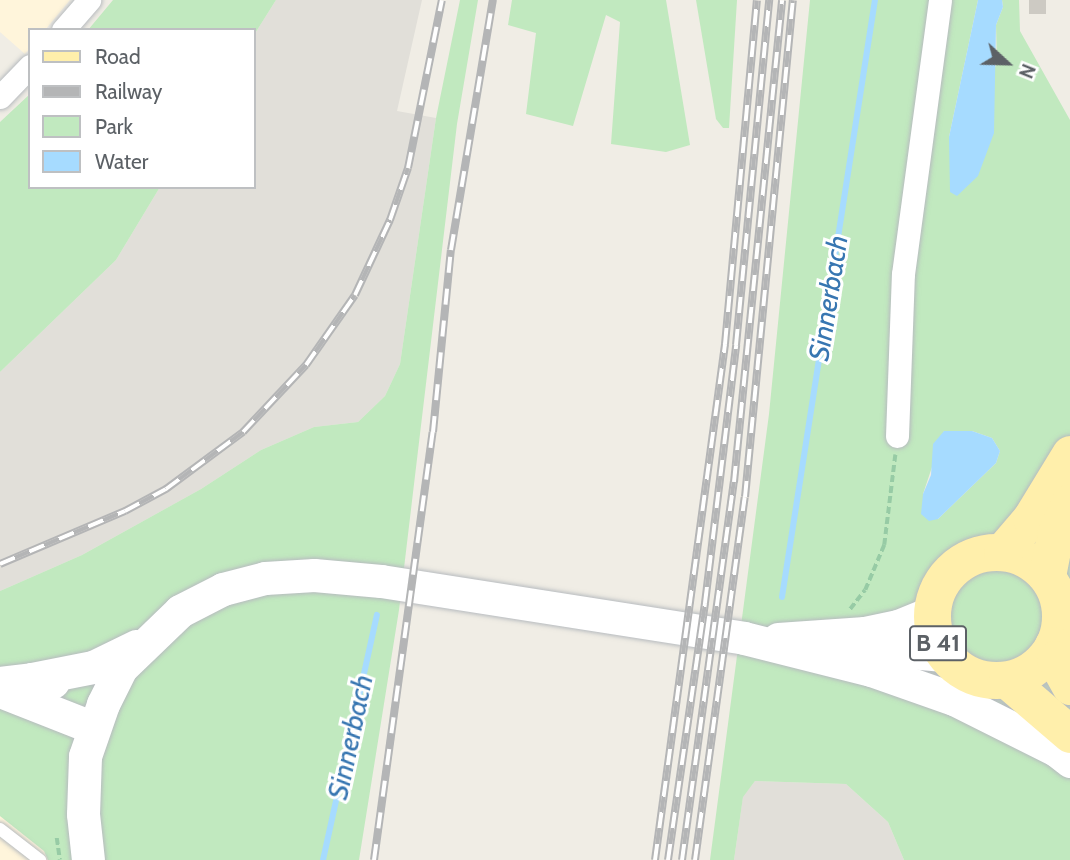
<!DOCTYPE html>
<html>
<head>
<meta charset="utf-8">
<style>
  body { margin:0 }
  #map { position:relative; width:1070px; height:860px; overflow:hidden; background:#f0ede5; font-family:Cabin,sans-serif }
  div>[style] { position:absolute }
  .commercial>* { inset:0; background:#fff5db }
  .industrial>* { inset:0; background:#e1dfd9 }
  .green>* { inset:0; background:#c1e9bf }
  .water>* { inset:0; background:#a6dbff }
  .stream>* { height:6px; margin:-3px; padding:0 3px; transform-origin:3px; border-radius:3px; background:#a6dbff }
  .building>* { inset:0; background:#cdcac3; transform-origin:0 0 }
  .path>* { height:3.5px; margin-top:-1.75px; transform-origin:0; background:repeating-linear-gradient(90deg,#97cba5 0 7px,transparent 0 10.5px) }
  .roads { filter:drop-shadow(0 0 2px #b7bbbf) drop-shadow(0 0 2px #b7bbbf) }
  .lane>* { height:12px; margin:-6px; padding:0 6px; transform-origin:6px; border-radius:6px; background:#fff }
  .street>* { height:23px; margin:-11.5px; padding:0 11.5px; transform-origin:11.5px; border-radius:11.5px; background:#fff }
  .secondary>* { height:33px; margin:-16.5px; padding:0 16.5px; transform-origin:16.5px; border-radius:16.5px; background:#fff }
  .primary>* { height:37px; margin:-18.5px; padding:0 18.5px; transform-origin:18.5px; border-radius:18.5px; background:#ffefab }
  .primary>.ring { margin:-18.5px; padding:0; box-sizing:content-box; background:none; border:37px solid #ffefab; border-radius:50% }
  .rail>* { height:8px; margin-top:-4px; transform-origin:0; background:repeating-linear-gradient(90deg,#fff 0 16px,#b4b5b6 0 32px); box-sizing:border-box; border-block:2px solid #b4b5b6 }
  span { translate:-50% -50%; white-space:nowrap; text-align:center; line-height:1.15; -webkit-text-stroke:6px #fff; paint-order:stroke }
  .shield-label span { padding:2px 5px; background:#fff; border:2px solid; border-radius:5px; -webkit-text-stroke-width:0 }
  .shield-label { font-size:24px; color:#5c6166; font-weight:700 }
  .water-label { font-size:28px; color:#3776b1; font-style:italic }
  .legend { position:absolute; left:28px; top:28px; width:228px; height:161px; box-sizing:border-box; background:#fff; border:2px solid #bec0c2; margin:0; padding:9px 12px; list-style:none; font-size:21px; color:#5c6166 }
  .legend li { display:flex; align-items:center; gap:14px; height:35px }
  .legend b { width:35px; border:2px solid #bec0c2 }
  .north { position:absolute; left:972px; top:28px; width:70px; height:70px; -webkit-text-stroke:5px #fff; paint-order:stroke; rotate:112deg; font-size:19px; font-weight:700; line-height:28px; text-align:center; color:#5c6166 }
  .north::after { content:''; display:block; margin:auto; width:24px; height:32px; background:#5c6166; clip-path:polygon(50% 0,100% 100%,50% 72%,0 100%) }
</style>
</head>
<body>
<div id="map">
  <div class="commercial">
    <div style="clip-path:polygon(0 0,70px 0,45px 30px,30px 30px,30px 48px,25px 54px,0 32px)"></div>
    <div style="clip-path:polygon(0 816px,44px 851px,48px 860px,0 860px)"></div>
  </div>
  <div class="industrial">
    <div style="clip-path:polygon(276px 0,422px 0,397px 111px,436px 118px,400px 364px,385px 396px,358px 422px,314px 427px,261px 450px,201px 489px,82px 555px,0 591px,0 372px,116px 260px,160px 187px,254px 187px,254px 35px)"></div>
    <div style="clip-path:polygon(755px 781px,846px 784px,888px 822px,904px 860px,734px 860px,743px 796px)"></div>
  </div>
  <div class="green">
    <div style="clip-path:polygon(113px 0,276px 0,254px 35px,254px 30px,88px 30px)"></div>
    <div style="clip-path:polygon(460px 0,478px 0,457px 124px,399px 610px,359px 860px,48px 860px,44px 851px,0 816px,0 591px,82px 555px,201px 489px,261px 450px,314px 427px,358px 422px,385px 396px,400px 364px,436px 118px)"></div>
    <div style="clip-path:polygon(512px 0,666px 0,690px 145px,666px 152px,611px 144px,620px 22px,606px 15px,573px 126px,526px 114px,536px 33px,508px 25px)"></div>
    <div style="clip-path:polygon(696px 0,737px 0,729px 128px,723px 128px,716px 119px)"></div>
    <div style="clip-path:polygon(evenodd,810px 0,978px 0,949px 137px,997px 64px,996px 25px,1003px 7px,1002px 0,1019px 0,1020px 31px,1070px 120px,1070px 860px,904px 860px,888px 822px,846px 784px,755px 781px,743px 797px,734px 860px,710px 860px,769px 414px,810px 0,944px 431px,972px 431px,992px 438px,1000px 451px,996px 463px,938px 519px,923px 494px,944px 431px)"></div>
    <div style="clip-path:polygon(30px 94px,30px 187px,160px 187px,116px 260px,0 372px,0 122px)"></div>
  </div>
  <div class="water">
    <div style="clip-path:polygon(978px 0,1002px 0,1003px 7px,996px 25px,994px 133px,978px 176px,957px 196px,950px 192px,949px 137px)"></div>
    <div style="clip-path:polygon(944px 431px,972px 431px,992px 438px,1000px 451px,996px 463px,938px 519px,929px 521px,921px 514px,923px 494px,931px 475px,933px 444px)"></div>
  </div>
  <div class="stream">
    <div style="left:782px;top:597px;width:604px;rotate:-81.15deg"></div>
    <div style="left:323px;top:860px;width:251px;rotate:-77.6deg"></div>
  </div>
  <div class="building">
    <div style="left:1029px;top:0;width:17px;height:14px"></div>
  </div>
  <div class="path">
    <div style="left:850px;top:609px;width:24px;rotate:-52deg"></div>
    <div style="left:865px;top:590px;width:49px;rotate:-67.1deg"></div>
    <div style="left:884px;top:545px;width:91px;rotate:-83deg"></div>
    <div style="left:57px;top:838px;width:22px;rotate:82deg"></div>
  </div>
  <div class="roads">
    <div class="lane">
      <div style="left:0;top:829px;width:51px;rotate:37.8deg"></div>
    </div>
    <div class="street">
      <div style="left:63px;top:30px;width:40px;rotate:-49deg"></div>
      <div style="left:0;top:97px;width:43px;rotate:-45.9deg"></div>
      <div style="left:897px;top:436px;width:162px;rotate:-87.9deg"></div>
      <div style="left:903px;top:274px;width:276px;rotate:-82.3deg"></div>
    </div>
    <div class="secondary">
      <div style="left:778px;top:639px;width:87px;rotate:-3.9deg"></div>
      <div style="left:865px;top:633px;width:34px;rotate:-12deg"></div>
      <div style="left:898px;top:626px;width:35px;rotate:-22deg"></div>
      <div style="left:852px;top:647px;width:92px;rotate:5deg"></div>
      <div style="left:32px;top:679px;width:62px;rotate:-11.1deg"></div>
      <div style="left:93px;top:667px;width:48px;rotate:-26deg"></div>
      <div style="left:0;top:683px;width:32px;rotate:-7deg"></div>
      <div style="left:32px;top:679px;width:21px;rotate:8deg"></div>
      <div style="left:0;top:691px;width:101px;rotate:21.5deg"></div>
      <div style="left:88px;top:860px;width:46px;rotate:-96.2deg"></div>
      <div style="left:83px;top:814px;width:58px;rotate:-88deg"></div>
      <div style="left:85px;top:756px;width:55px;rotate:-70.9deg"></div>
      <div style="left:103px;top:704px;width:40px;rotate:-63.4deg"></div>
      <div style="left:121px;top:668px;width:82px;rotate:-44deg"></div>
      <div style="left:180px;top:611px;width:48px;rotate:-27.1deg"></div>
      <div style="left:223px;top:589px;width:43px;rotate:-14.7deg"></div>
      <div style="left:265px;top:578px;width:49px;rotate:-3.5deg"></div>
      <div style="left:314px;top:575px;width:67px;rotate:5.1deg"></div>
      <div style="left:381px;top:581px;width:367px;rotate:8.9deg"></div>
      <div style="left:744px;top:638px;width:131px;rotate:14.1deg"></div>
      <div style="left:871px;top:670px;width:88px;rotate:19.3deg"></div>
      <div style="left:954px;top:699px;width:114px;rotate:26.6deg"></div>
      <div style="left:1056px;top:750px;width:18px;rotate:38deg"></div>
    </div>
    <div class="primary">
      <div class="ring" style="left:932px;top:552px;width:91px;height:91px"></div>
      <div style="left:1002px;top:552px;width:45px;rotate:-49.5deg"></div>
      <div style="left:1031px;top:518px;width:75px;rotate:-58.6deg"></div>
      <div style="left:1047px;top:576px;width:42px;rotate:-79deg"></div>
      <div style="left:1055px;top:535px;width:36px;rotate:-66deg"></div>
      <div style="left:1053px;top:645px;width:14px;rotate:82deg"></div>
      <div style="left:1055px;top:659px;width:31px;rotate:61deg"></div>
      <div style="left:1007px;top:680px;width:83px;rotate:40.6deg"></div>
    </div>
  </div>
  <div class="rail">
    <div style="left:0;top:564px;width:136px;rotate:-23deg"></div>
    <div style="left:125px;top:511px;width:47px;rotate:-28.2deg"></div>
    <div style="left:166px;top:489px;width:96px;rotate:-36.5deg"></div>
    <div style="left:243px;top:432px;width:92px;rotate:-46.8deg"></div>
    <div style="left:306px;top:365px;width:85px;rotate:-55deg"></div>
    <div style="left:355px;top:295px;width:83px;rotate:-65deg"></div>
    <div style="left:390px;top:220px;width:55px;rotate:-70.9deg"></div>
    <div style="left:408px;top:168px;width:171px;rotate:-78.6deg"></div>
    <div style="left:374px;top:860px;width:432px;rotate:-82.2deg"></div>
    <div style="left:433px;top:432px;width:183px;rotate:-84.4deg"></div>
    <div style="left:451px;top:250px;width:254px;rotate:-80.5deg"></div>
    <div style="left:655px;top:860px;width:521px;rotate:-82.27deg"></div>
    <div style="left:725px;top:344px;width:345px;rotate:-84.7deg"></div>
    <div style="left:668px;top:860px;width:260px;rotate:-81.8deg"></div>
    <div style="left:705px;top:603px;width:260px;rotate:-83.1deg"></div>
    <div style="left:736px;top:345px;width:347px;rotate:-84.5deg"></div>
    <div style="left:682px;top:860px;width:382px;rotate:-82.2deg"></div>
    <div style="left:734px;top:482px;width:484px;rotate:-84.3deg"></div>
    <div style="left:695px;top:860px;width:366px;rotate:-82.2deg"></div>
    <div style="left:745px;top:497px;width:499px;rotate:-84.5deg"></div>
  </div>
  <div class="shield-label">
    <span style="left:938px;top:643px">B 41</span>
  </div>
  <div class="water-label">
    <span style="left:828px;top:298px;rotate:-81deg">Sinnerbach</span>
    <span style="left:350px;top:737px;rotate:-78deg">Sinnerbach</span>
  </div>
  <ul class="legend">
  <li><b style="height:9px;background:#ffefab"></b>Road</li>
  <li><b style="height:9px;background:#b4b5b6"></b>Railway</li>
  <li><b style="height:19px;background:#c1e9bf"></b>Park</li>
  <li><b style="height:19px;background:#a6dbff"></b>Water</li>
  </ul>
  <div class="north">N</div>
</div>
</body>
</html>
